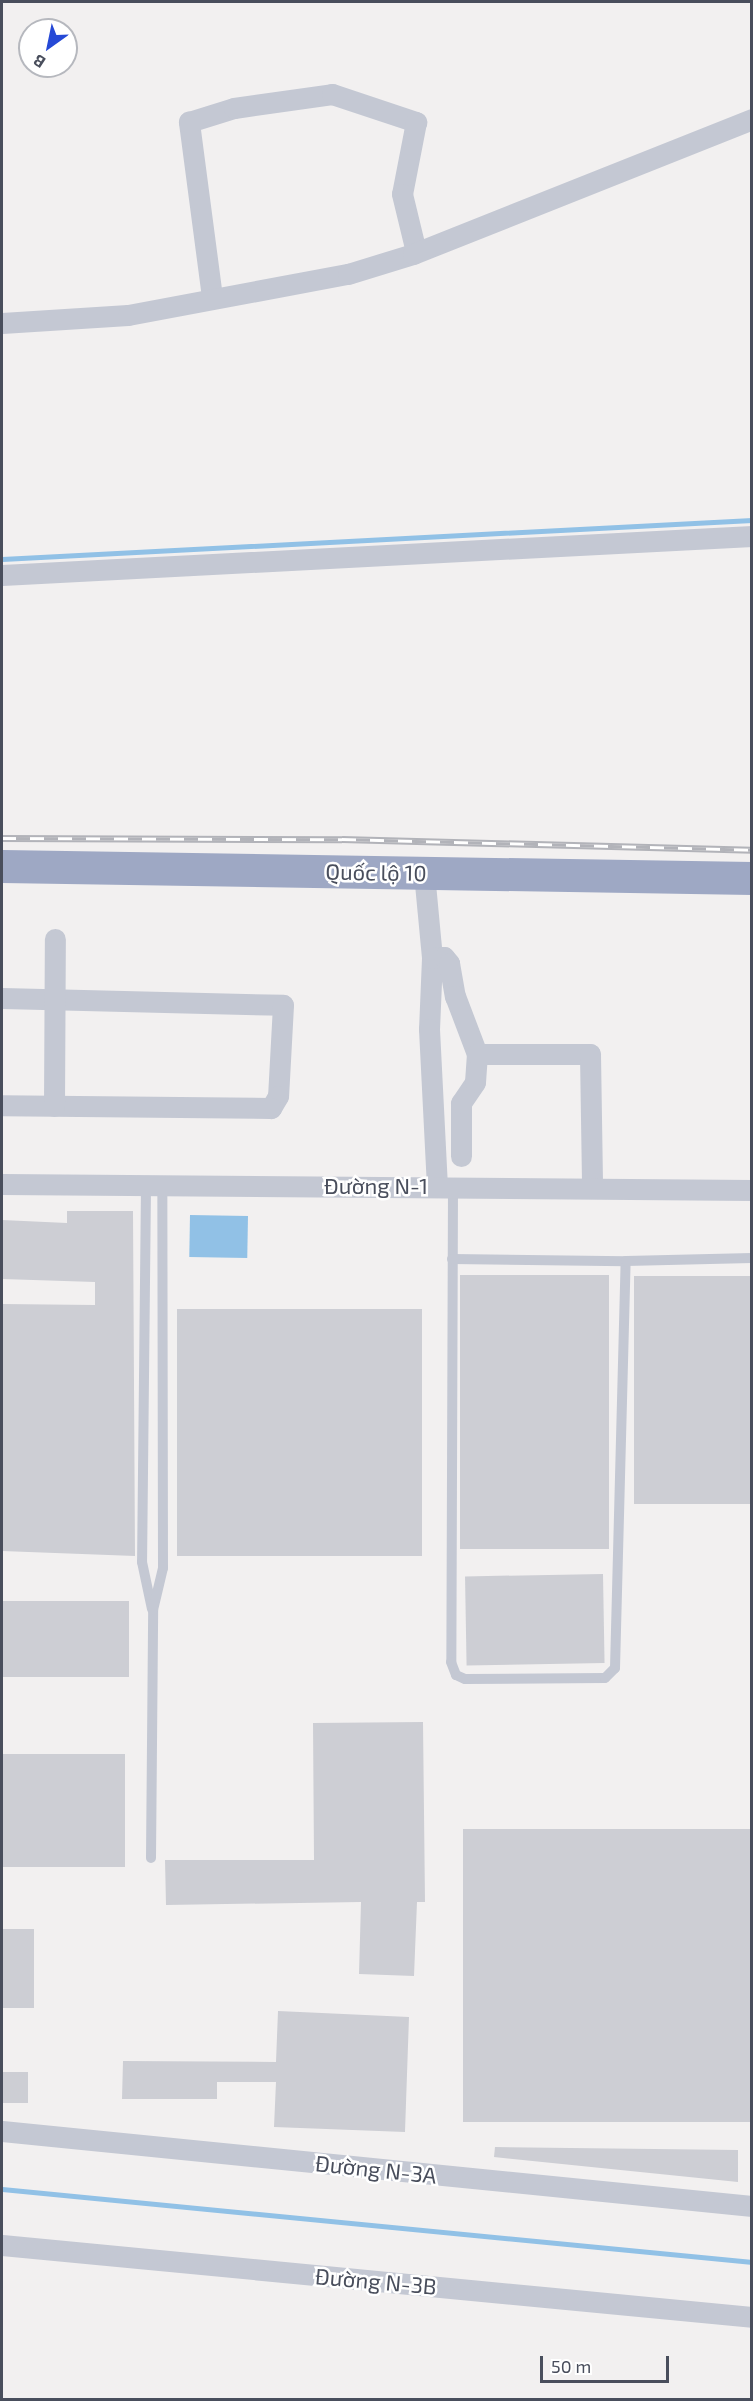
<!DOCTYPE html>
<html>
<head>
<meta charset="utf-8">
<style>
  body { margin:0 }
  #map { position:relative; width:753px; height:2401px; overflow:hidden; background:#f2f0f0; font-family:"Exo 2",sans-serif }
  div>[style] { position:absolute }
  .water>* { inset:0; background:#91c1e6; transform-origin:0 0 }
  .stream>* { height:5px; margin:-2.5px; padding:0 2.5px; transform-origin:2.5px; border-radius:2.5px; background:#91c1e6 }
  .building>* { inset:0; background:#cdced4; transform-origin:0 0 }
  .service>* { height:10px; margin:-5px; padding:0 5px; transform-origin:5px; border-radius:5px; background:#c4c8d3 }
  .minor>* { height:21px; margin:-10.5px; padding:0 10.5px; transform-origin:10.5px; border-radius:10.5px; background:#c4c8d3 }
  .trunk>* { height:33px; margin:-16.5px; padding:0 16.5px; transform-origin:16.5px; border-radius:16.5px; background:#9ea8c4 }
  .rail>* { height:7px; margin-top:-3.5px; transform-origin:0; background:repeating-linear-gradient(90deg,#fff 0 14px,#b2b3b9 0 28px); box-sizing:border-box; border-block:2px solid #b2b3b9 }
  span { translate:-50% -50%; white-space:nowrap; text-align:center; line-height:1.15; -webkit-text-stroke:5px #fff; paint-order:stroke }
  .street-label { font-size:22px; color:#494e5c }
  .frame { position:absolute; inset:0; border:3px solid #494e5c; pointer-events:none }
  .north { position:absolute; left:18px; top:18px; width:60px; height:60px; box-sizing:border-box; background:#fff; border:2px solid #b6b8be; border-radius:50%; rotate:213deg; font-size:16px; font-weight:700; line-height:24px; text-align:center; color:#494e5c }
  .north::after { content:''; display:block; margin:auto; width:21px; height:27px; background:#2649d6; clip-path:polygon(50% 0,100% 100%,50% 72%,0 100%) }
  .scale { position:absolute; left:540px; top:2356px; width:129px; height:27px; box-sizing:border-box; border:3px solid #494e5c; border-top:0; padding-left:8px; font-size:18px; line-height:21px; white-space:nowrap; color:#494e5c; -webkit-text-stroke:4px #fff; paint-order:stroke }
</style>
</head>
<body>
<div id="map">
  <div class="water">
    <div style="left:190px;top:1215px;width:58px;height:42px;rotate:1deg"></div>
  </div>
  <div class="stream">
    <div style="left:2px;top:559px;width:751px;rotate:-2.98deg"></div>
    <div style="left:2px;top:2189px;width:754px;rotate:5.56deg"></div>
  </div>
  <div class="building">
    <div style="clip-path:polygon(67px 1211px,133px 1211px,135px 1556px,2px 1551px,2px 1304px,95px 1305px,95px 1282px,2px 1279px,2px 1220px,67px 1223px)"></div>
    <div style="left:460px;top:1275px;width:149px;height:274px"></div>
    <div style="left:634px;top:1276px;width:118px;height:228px"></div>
    <div style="left:177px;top:1309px;width:245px;height:247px"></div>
    <div style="left:603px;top:1574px;width:89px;height:138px;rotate:89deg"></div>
    <div style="left:2px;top:1601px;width:127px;height:76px"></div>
    <div style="clip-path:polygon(423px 1722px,425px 1902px,417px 1902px,414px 1976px,359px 1974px,361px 1902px,166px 1905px,165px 1860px,314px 1860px,313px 1723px)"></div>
    <div style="left:125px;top:1754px;width:113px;height:123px;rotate:90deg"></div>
    <div style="left:463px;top:1829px;width:289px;height:293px"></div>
    <div style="left:2px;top:1929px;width:32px;height:79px"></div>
    <div style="clip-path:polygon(278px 2011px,409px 2017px,405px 2132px,274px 2127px,276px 2082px,217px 2082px,217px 2099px,122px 2099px,123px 2061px,276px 2062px)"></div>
    <div style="left:2px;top:2072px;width:26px;height:31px"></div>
    <div style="clip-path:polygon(495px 2147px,738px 2150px,738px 2182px,494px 2157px)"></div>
  </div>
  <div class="service">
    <div style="left:146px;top:1186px;width:376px;rotate:90.6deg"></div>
    <div style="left:142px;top:1562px;width:48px;rotate:78deg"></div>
    <div style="left:453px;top:1187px;width:475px;rotate:90.2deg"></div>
    <div style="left:451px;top:1662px;width:14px;rotate:69deg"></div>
    <div style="left:456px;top:1675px;width:10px;rotate:24deg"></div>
    <div style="left:465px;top:1679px;width:140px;rotate:-0.4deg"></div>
    <div style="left:605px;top:1678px;width:14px;rotate:-45deg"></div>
    <div style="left:615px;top:1668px;width:407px;rotate:-88.5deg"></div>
    <div style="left:452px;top:1259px;width:174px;rotate:0.7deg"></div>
    <div style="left:626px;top:1261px;width:126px;rotate:-1.4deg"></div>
    <div style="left:151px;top:1858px;width:248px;rotate:-89.5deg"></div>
    <div style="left:153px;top:1610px;width:43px;rotate:-76.6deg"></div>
    <div style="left:163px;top:1568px;width:382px;rotate:-90.1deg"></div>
  </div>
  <div class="minor">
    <div style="left:212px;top:297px;width:177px;rotate:-97.5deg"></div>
    <div style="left:189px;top:122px;width:47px;rotate:-17.3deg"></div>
    <div style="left:234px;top:108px;width:99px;rotate:-8.1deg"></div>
    <div style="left:332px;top:94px;width:89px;rotate:18.4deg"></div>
    <div style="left:416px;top:122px;width:73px;rotate:101deg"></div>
    <div style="left:402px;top:194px;width:60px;rotate:76.4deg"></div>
    <div style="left:2px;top:323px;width:126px;rotate:-3.6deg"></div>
    <div style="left:128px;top:315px;width:224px;rotate:-10.6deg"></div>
    <div style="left:348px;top:274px;width:68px;rotate:-17.1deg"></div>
    <div style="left:413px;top:254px;width:365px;rotate:-21.7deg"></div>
    <div style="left:2px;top:575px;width:751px;rotate:-2.98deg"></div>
    <div style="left:424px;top:873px;width:85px;rotate:84.6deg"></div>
    <div style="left:432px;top:958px;width:71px;rotate:92.4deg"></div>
    <div style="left:429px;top:1029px;width:157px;rotate:87.1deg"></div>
    <div style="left:432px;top:958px;width:12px;rotate:-5deg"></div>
    <div style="left:444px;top:957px;width:8px;rotate:50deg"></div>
    <div style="left:449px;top:963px;width:34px;rotate:80deg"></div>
    <div style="left:455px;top:996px;width:62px;rotate:69.2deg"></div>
    <div style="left:2px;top:998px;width:281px;rotate:1.4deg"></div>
    <div style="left:283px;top:1005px;width:91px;rotate:93.1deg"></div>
    <div style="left:278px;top:1096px;width:14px;rotate:120deg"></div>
    <div style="left:271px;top:1108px;width:269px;rotate:-179.4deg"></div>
    <div style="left:54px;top:1106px;width:167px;rotate:-89.7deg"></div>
    <div style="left:461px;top:1156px;width:53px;rotate:-90deg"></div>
    <div style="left:461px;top:1103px;width:25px;rotate:-56deg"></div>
    <div style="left:475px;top:1082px;width:28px;rotate:-86deg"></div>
    <div style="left:477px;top:1054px;width:113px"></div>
    <div style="left:590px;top:1054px;width:134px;rotate:89.1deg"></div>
    <div style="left:2px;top:1184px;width:750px;rotate:0.46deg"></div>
    <div style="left:2px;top:2131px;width:754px;rotate:5.71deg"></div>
    <div style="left:2px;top:2245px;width:753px;rotate:5.48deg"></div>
  </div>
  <div class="trunk">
    <div style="left:2px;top:866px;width:750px;rotate:0.92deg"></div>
  </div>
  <div class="rail">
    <div style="left:2px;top:838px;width:340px;rotate:0.2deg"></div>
    <div style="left:342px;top:839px;width:410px;rotate:1.5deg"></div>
  </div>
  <div class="street-label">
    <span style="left:376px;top:872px;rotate:1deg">Quốc lộ 10</span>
    <span style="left:376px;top:1186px">Đường N-1</span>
    <span style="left:376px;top:2169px;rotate:6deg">Đường N-3A</span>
    <span style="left:376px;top:2281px;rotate:5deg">Đường N-3B</span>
  </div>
  <div class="frame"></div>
  <div class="north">B</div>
  <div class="scale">50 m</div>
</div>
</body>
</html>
